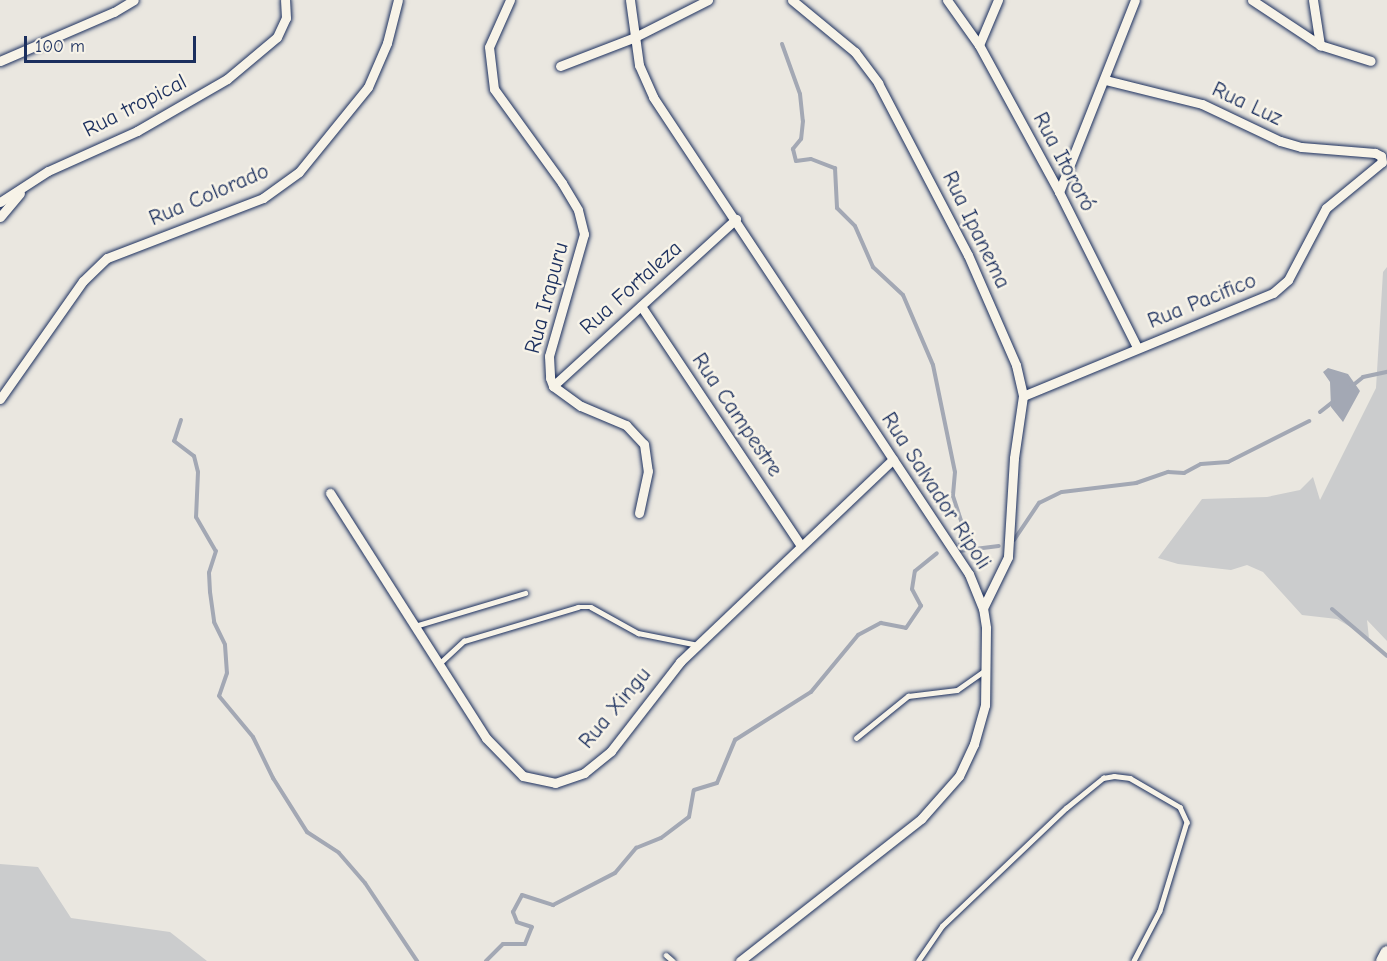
<!DOCTYPE html>
<html>
<head>
<meta charset="utf-8">
<style>
  body { margin:0 }
  #map { position:relative; width:1387px; height:961px; overflow:hidden; background:#eae7e0; font-family:"Comic Neue",sans-serif }
  div>[style] { position:absolute }
  .green>* { inset:0; background:#cbcccd }
  .water>* { inset:0; background:#a3a8b4 }
  .stream>* { height:4px; margin:-2px; padding:0 2px; transform-origin:2px; border-radius:2px; background:#a3a8b4 }
  .roads { filter:drop-shadow(0 0 2px #1b2f5e) drop-shadow(0 0 2px #1b2f5e) }
  .service>* { height:4.5px; margin:-2.25px; padding:0 2.25px; transform-origin:2.25px; border-radius:2.25px; background:#f7f3e8 }
  .minor>* { height:9px; margin:-4.5px; padding:0 4.5px; transform-origin:4.5px; border-radius:4.5px; background:#f7f3e8 }
  .trunk>* { height:15px; margin:-7.5px; padding:0 7.5px; transform-origin:7.5px; border-radius:7.5px; background:#f7f3e8 }
  span { translate:-50% -50%; white-space:nowrap; text-align:center; line-height:1.15; -webkit-text-stroke:5px #f7f3e8; paint-order:stroke }
  .street-label { font-size:22px; color:#1b2f5e }
  .scale { position:absolute; left:24px; top:36px; width:172px; height:27px; box-sizing:border-box; border:3px solid #1b2f5e; border-top:0; padding-left:8px; font-size:18px; line-height:21px; white-space:nowrap; color:#1b2f5e; -webkit-text-stroke:4px #f7f3e8; paint-order:stroke }
</style>
</head>
<body>
<div id="map">
  <div class="green">
    <div style="clip-path:polygon(1387px 267px,1387px 641px,1367px 620px,1369px 638px,1337px 619px,1302px 615px,1263px 572px,1247px 565px,1231px 570px,1178px 564px,1158px 558px,1202px 499px,1267px 497px,1300px 490px,1313px 477px,1320px 500px,1376px 388px,1383px 272px)"></div>
    <div style="clip-path:polygon(0 864px,38px 867px,71px 918px,170px 932px,207px 961px,0 961px)"></div>
  </div>
  <div class="water">
    <div style="clip-path:polygon(1328px 368px,1348px 374px,1360px 391px,1343px 422px,1331px 407px,1330px 382px,1323px 372px)"></div>
  </div>
  <div class="stream">
    <div style="left:782px;top:44px;width:53px;rotate:70.2deg"></div>
    <div style="left:800px;top:94px;width:27px;rotate:84deg"></div>
    <div style="left:803px;top:121px;width:18px;rotate:96deg"></div>
    <div style="left:801px;top:139px;width:13px;rotate:129deg"></div>
    <div style="left:793px;top:149px;width:12px;rotate:76deg"></div>
    <div style="left:796px;top:161px;width:15px;rotate:-8deg"></div>
    <div style="left:811px;top:159px;width:26px;rotate:21deg"></div>
    <div style="left:835px;top:168px;width:40px;rotate:87.1deg"></div>
    <div style="left:837px;top:208px;width:25px;rotate:45deg"></div>
    <div style="left:855px;top:226px;width:45px;rotate:66.3deg"></div>
    <div style="left:873px;top:267px;width:41px;rotate:43deg"></div>
    <div style="left:903px;top:295px;width:76px;rotate:66.8deg"></div>
    <div style="left:933px;top:365px;width:109px;rotate:78.4deg"></div>
    <div style="left:955px;top:472px;width:24px;rotate:95deg"></div>
    <div style="left:953px;top:496px;width:32px;rotate:72deg"></div>
    <div style="left:963px;top:526px;width:25px;rotate:99deg"></div>
    <div style="left:959px;top:551px;width:40px;rotate:-7.1deg"></div>
    <div style="left:1352px;top:386px;width:14px;rotate:-39deg"></div>
    <div style="left:1363px;top:377px;width:25px;rotate:-12deg"></div>
    <div style="left:1320px;top:412px;width:16px;rotate:-38deg"></div>
    <div style="left:181px;top:420px;width:22px;rotate:108deg"></div>
    <div style="left:174px;top:441px;width:25px;rotate:37deg"></div>
    <div style="left:194px;top:456px;width:16px;rotate:76deg"></div>
    <div style="left:198px;top:472px;width:45px;rotate:92.5deg"></div>
    <div style="left:196px;top:517px;width:39px;rotate:60deg"></div>
    <div style="left:216px;top:551px;width:23px;rotate:108deg"></div>
    <div style="left:209px;top:573px;width:19px;rotate:87deg"></div>
    <div style="left:210px;top:592px;width:30px;rotate:82deg"></div>
    <div style="left:214px;top:622px;width:25px;rotate:64deg"></div>
    <div style="left:225px;top:645px;width:28px;rotate:86deg"></div>
    <div style="left:227px;top:673px;width:24px;rotate:109deg"></div>
    <div style="left:219px;top:696px;width:53px;rotate:50.3deg"></div>
    <div style="left:253px;top:737px;width:46px;rotate:64deg"></div>
    <div style="left:273px;top:778px;width:64px;rotate:57.8deg"></div>
    <div style="left:307px;top:832px;width:38px;rotate:33deg"></div>
    <div style="left:339px;top:853px;width:40px;rotate:49deg"></div>
    <div style="left:365px;top:883px;width:94px;rotate:56.3deg"></div>
    <div style="left:1014px;top:540px;width:45px;rotate:-56deg"></div>
    <div style="left:1039px;top:503px;width:25px;rotate:-26deg"></div>
    <div style="left:1062px;top:492px;width:75px;rotate:-6.9deg"></div>
    <div style="left:1136px;top:483px;width:34px;rotate:-19deg"></div>
    <div style="left:1168px;top:472px;width:16px;rotate:4deg"></div>
    <div style="left:1184px;top:473px;width:19px;rotate:-28deg"></div>
    <div style="left:1201px;top:464px;width:27px;rotate:-4deg"></div>
    <div style="left:1228px;top:462px;width:91px;rotate:-26.8deg"></div>
    <div style="left:1332px;top:609px;width:72px;rotate:40.5deg"></div>
    <div style="left:486px;top:961px;width:24px;rotate:-45deg"></div>
    <div style="left:503px;top:944px;width:22px"></div>
    <div style="left:525px;top:944px;width:18px;rotate:-68deg"></div>
    <div style="left:532px;top:927px;width:16px;rotate:-162deg"></div>
    <div style="left:517px;top:922px;width:11px;rotate:-112deg"></div>
    <div style="left:513px;top:912px;width:19px;rotate:-62deg"></div>
    <div style="left:522px;top:895px;width:33px;rotate:18deg"></div>
    <div style="left:553px;top:905px;width:70px;rotate:-27.3deg"></div>
    <div style="left:615px;top:873px;width:33px;rotate:-50deg"></div>
    <div style="left:636px;top:848px;width:27px;rotate:-22deg"></div>
    <div style="left:661px;top:838px;width:35px;rotate:-37deg"></div>
    <div style="left:689px;top:817px;width:27px;rotate:-80deg"></div>
    <div style="left:694px;top:790px;width:24px;rotate:-17deg"></div>
    <div style="left:717px;top:783px;width:47px;rotate:-67.3deg"></div>
    <div style="left:735px;top:740px;width:90px;rotate:-32.3deg"></div>
    <div style="left:811px;top:692px;width:74px;rotate:-50.5deg"></div>
    <div style="left:858px;top:635px;width:26px;rotate:-28deg"></div>
    <div style="left:881px;top:623px;width:25px;rotate:11deg"></div>
    <div style="left:906px;top:628px;width:27px;rotate:-56deg"></div>
    <div style="left:921px;top:606px;width:19px;rotate:-118deg"></div>
    <div style="left:912px;top:589px;width:18px;rotate:-81deg"></div>
    <div style="left:915px;top:571px;width:28px;rotate:-39deg"></div>
  </div>
  <div class="roads">
    <div class="service">
      <div style="left:415px;top:626px;width:115px;rotate:-16.7deg"></div>
      <div style="left:439px;top:664px;width:34px;rotate:-43deg"></div>
      <div style="left:464px;top:641px;width:119px;rotate:-16.6deg"></div>
      <div style="left:578px;top:607px;width:13px"></div>
      <div style="left:591px;top:607px;width:54px;rotate:29deg"></div>
      <div style="left:638px;top:633px;width:61px;rotate:11.3deg"></div>
      <div style="left:856px;top:738px;width:67px;rotate:-38.9deg"></div>
      <div style="left:908px;top:696px;width:49px;rotate:-7deg"></div>
      <div style="left:957px;top:690px;width:32px;rotate:-35deg"></div>
      <div style="left:666px;top:955px;width:9px;rotate:41deg"></div>
      <div style="left:918px;top:961px;width:42px;rotate:-55.6deg"></div>
      <div style="left:942px;top:926px;width:171px;rotate:-43.6deg"></div>
      <div style="left:1066px;top:808px;width:48px;rotate:-39deg"></div>
      <div style="left:1103px;top:778px;width:11px;rotate:-10deg"></div>
      <div style="left:1114px;top:776px;width:16px;rotate:7deg"></div>
      <div style="left:1130px;top:778px;width:58px;rotate:30.1deg"></div>
      <div style="left:1180px;top:807px;width:17px;rotate:65deg"></div>
      <div style="left:1187px;top:822px;width:93px;rotate:106.9deg"></div>
      <div style="left:1160px;top:911px;width:56px;rotate:117.5deg"></div>
    </div>
    <div class="minor">
      <div style="left:510px;top:0;width:51px;rotate:114.1deg"></div>
      <div style="left:489px;top:47px;width:42px;rotate:83.2deg"></div>
      <div style="left:494px;top:89px;width:116px;rotate:54.1deg"></div>
      <div style="left:562px;top:183px;width:31px;rotate:59deg"></div>
      <div style="left:578px;top:210px;width:25px;rotate:76deg"></div>
      <div style="left:584px;top:234px;width:127px;rotate:106deg"></div>
      <div style="left:549px;top:356px;width:22px;rotate:87deg"></div>
      <div style="left:550px;top:378px;width:9px;rotate:69deg"></div>
      <div style="left:553px;top:386px;width:34px;rotate:36deg"></div>
      <div style="left:581px;top:406px;width:49px;rotate:22.9deg"></div>
      <div style="left:626px;top:425px;width:26px;rotate:47deg"></div>
      <div style="left:644px;top:444px;width:27px;rotate:82deg"></div>
      <div style="left:648px;top:471px;width:43px;rotate:102.1deg"></div>
      <div style="left:630px;top:0;width:66px;rotate:82.1deg"></div>
      <div style="left:639px;top:65px;width:35px;rotate:66deg"></div>
      <div style="left:653px;top:97px;width:572px;rotate:56.48deg"></div>
      <div style="left:969px;top:574px;width:37px;rotate:68deg"></div>
      <div style="left:983px;top:608px;width:20px;rotate:81deg"></div>
      <div style="left:986px;top:628px;width:77px;rotate:90.7deg"></div>
      <div style="left:985px;top:705px;width:41px;rotate:105.8deg"></div>
      <div style="left:974px;top:744px;width:35px;rotate:115deg"></div>
      <div style="left:959px;top:776px;width:57px;rotate:131.5deg"></div>
      <div style="left:921px;top:819px;width:230px;rotate:141.9deg"></div>
      <div style="left:792px;top:0;width:82px;rotate:39.5deg"></div>
      <div style="left:855px;top:52px;width:39px;rotate:53deg"></div>
      <div style="left:878px;top:83px;width:194px;rotate:62.4deg"></div>
      <div style="left:968px;top:255px;width:120px;rotate:66.4deg"></div>
      <div style="left:1016px;top:365px;width:32px;rotate:77deg"></div>
      <div style="left:1023px;top:396px;width:63px;rotate:98.3deg"></div>
      <div style="left:1014px;top:458px;width:99px;rotate:93.5deg"></div>
      <div style="left:1008px;top:557px;width:57px;rotate:116.1deg"></div>
      <div style="left:947px;top:0;width:55px;rotate:54.6deg"></div>
      <div style="left:979px;top:45px;width:167px;rotate:61.4deg"></div>
      <div style="left:1059px;top:192px;width:174px;rotate:63.3deg"></div>
      <div style="left:1252px;top:0;width:82px;rotate:33.5deg"></div>
      <div style="left:1320px;top:45px;width:53px;rotate:17.4deg"></div>
      <div style="left:1313px;top:0;width:46px;rotate:81.2deg"></div>
      <div style="left:979px;top:45px;width:49px;rotate:-67.1deg"></div>
      <div style="left:0;top:61px;width:124px;rotate:-23.3deg"></div>
      <div style="left:114px;top:12px;width:23px;rotate:-31deg"></div>
      <div style="left:560px;top:66px;width:80px;rotate:-21.1deg"></div>
      <div style="left:635px;top:37px;width:82px;rotate:-26.9deg"></div>
      <div style="left:1059px;top:192px;width:206px;rotate:-68.4deg"></div>
      <div style="left:0;top:202px;width:57px;rotate:-32.9deg"></div>
      <div style="left:48px;top:171px;width:98px;rotate:-24.2deg"></div>
      <div style="left:137px;top:131px;width:104px;rotate:-30deg"></div>
      <div style="left:227px;top:79px;width:65px;rotate:-40deg"></div>
      <div style="left:277px;top:37px;width:21px;rotate:-65deg"></div>
      <div style="left:286px;top:18px;width:18px;rotate:-93deg"></div>
      <div style="left:0;top:217px;width:31px;rotate:-50deg"></div>
      <div style="left:641px;top:306px;width:288px;rotate:56.3deg"></div>
      <div style="left:553px;top:386px;width:248px;rotate:-42.4deg"></div>
      <div style="left:1023px;top:396px;width:270px;rotate:-22.4deg"></div>
      <div style="left:1273px;top:293px;width:20px;rotate:-41deg"></div>
      <div style="left:1288px;top:280px;width:81px;rotate:-62.2deg"></div>
      <div style="left:1326px;top:208px;width:72px;rotate:-39.4deg"></div>
      <div style="left:1382px;top:162px;width:6px;rotate:-99deg"></div>
      <div style="left:1381px;top:156px;width:7px;rotate:-153deg"></div>
      <div style="left:1375px;top:153px;width:74px;rotate:-175.4deg"></div>
      <div style="left:1301px;top:147px;width:22px;rotate:-164deg"></div>
      <div style="left:1280px;top:141px;width:86px;rotate:-154.6deg"></div>
      <div style="left:1202px;top:104px;width:100px;rotate:-166.1deg"></div>
      <div style="left:0;top:399px;width:144px;rotate:-54.9deg"></div>
      <div style="left:83px;top:281px;width:33px;rotate:-44deg"></div>
      <div style="left:107px;top:258px;width:167px;rotate:-21deg"></div>
      <div style="left:263px;top:198px;width:44px;rotate:-35.8deg"></div>
      <div style="left:299px;top:172px;width:109px;rotate:-50.9deg"></div>
      <div style="left:368px;top:87px;width:48px;rotate:-66.6deg"></div>
      <div style="left:387px;top:43px;width:44px;rotate:-75.7deg"></div>
      <div style="left:330px;top:493px;width:290px;rotate:57.5deg"></div>
      <div style="left:486px;top:738px;width:53px;rotate:45.8deg"></div>
      <div style="left:523px;top:776px;width:33px;rotate:12deg"></div>
      <div style="left:555px;top:783px;width:31px;rotate:-19deg"></div>
      <div style="left:584px;top:773px;width:35px;rotate:-39deg"></div>
      <div style="left:611px;top:751px;width:113px;rotate:-52.2deg"></div>
      <div style="left:680px;top:662px;width:294px;rotate:-43.6deg"></div>
    </div>
    <div class="trunk">
      <div style="left:1383px;top:961px;width:9px;rotate:-63deg"></div>
    </div>
  </div>
  <div class="street-label">
    <span style="left:1247px;top:104px;rotate:25deg">Rua Luz</span>
    <span style="left:135px;top:106px;rotate:-27deg">Rua tropical</span>
    <span style="left:1064px;top:162px;rotate:62deg">Rua Itororó</span>
    <span style="left:209px;top:195px;rotate:-23deg">Rua Colorado</span>
    <span style="left:976px;top:230px;rotate:64deg">Rua Ipanema</span>
    <span style="left:631px;top:288px;rotate:-42deg">Rua Fortaleza</span>
    <span style="left:547px;top:298px;rotate:-75deg">Rua Irapuru</span>
    <span style="left:1202px;top:301px;rotate:-22deg">Rua Pacifico</span>
    <span style="left:737px;top:415px;rotate:56deg">Rua Campestre</span>
    <span style="left:936px;top:491px;rotate:57deg">Rua Salvador Ripoli</span>
    <span style="left:615px;top:708px;rotate:-50deg">Rua Xingu</span>
  </div>
  <div class="scale">100 m</div>
</div>
</body>
</html>
